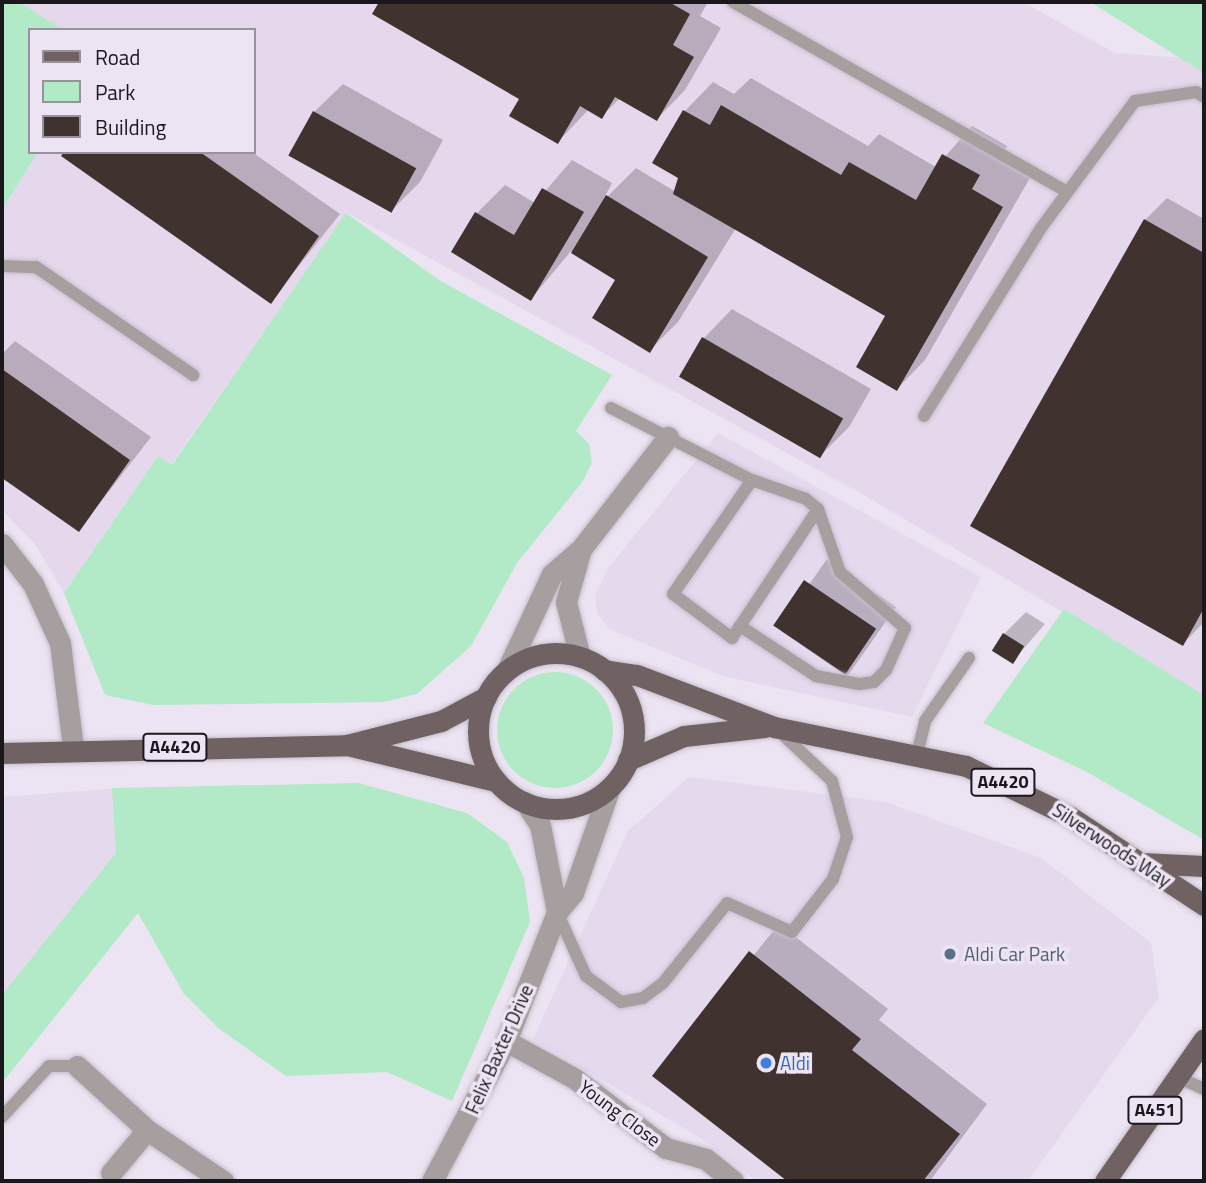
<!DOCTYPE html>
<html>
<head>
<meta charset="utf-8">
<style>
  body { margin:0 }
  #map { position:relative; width:1206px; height:1183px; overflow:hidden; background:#ece4f2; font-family:"Titillium Web",sans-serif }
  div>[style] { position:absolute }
  .built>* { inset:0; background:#e5d9ee }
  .industrial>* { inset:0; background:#e6d8ec }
  .green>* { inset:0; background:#b2eac8 }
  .round { border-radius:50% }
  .shadow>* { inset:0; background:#0003; transform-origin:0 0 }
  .building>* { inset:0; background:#40332f; transform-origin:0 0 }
  .roads { filter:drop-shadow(0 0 2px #c6bfcc) drop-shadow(0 0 2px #c6bfcc) }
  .lane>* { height:12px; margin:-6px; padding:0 6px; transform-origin:6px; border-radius:6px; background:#a69e9f }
  .street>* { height:21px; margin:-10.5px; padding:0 10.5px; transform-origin:10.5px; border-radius:10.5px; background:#a69e9f }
  .primary>* { height:21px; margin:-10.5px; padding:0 10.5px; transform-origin:10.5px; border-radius:10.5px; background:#706262 }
  .primary>.ring { margin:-10.5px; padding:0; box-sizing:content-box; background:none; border:21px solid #706262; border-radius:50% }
  .dots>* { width:19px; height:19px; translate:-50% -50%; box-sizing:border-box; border:4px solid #ece4f2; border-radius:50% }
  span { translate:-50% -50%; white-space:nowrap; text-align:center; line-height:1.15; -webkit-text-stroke:7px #ece4f2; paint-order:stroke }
  .shield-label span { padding:2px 5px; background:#ece4f2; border:2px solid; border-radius:5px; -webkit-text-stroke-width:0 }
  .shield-label { font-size:18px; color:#1b181d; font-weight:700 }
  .street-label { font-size:19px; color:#1b181d }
  .service-label { font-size:19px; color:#4e5e75 }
  .left { translate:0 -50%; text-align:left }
  .shop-label { font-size:19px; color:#366cbe }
  .frame { position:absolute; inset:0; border:4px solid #1b181d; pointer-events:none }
  .legend { position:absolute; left:28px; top:28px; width:228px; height:126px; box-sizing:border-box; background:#ece4f2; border:2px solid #98929d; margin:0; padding:9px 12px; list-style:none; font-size:21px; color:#1b181d }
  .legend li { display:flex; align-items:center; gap:14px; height:35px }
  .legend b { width:35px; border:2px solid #98929d }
</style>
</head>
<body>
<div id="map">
  <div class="built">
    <div style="clip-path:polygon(718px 433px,981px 577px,912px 717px,723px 676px,609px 629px,597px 613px,595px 595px,609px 567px)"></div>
    <div style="clip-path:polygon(689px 777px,886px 802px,1041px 858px,1151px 943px,1159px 997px,1028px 1181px,756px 1181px,707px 1142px,533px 1039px,628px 831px)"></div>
    <div style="clip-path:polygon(120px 788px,125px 845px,2px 999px,2px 797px)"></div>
  </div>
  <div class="industrial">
    <div style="clip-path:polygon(20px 2px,1023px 2px,1115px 53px,1187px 58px,1204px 70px,1204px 695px,860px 493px,347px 213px,171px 465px,158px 456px,64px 593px,35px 544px,2px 510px,2px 210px,38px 152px,254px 152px,254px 30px,63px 30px)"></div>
  </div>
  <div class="green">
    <div style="clip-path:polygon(2px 2px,20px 2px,63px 30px,30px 30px,30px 152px,38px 152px,2px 210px)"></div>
    <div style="clip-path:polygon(1090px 2px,1204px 2px,1204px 73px)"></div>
    <div style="clip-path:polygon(346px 213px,439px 280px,612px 375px,576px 431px,589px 444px,592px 462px,583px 481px,517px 563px,471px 646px,417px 694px,383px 702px,153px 705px,105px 695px,64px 593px,158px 456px,172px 465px)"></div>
    <div style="clip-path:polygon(1064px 609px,1204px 695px,1204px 840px,1087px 772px,983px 723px)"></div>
    <div class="round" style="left:497px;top:672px;width:116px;height:116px"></div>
    <div style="clip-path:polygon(359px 783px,467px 813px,507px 842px,524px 878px,530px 922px,452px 1101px,387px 1072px,286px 1076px,218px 1028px,184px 994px,138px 913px,2px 1083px,2px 995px,116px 853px,112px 788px)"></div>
  </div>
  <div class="shadow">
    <div style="clip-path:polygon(381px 2px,708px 2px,700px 16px,721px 28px,685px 90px,657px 119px,620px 98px,602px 116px,589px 109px,558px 142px,521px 99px,374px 13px)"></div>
    <div style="clip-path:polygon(751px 78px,868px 146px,879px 134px,936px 167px,972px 126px,1007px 146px,999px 160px,1030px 178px,925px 360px,897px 389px,887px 315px,736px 228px,678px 322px,649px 351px,618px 279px,571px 251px,531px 299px,477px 213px,505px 185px,535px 203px,572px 160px,612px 183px,602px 202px,636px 168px,676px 192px,680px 177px,654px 163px,685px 111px,713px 82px,734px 94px)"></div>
    <div style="clip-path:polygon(343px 84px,443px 140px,420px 182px,391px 211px,314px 112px)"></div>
    <div style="clip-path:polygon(66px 152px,252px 152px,340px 214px,271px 301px)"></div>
    <div style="clip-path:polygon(1167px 198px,1204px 219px,1204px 622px,1183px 644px,1145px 220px)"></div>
    <div style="clip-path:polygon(732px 309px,871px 389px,849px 427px,821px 455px,682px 377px,704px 338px)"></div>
    <div style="clip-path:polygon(15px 341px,151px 437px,79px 530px,2px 476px,2px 354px)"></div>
    <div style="left:827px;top:559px;width:84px;height:85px;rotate:35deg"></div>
    <div style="clip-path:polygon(1026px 612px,1045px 624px,1012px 662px,1004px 634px)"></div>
    <div style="clip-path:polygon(779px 924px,888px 1009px,879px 1020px,987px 1104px,930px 1181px,790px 1181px,655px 1076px)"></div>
  </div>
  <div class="building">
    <div style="clip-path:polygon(379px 2px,669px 2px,690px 14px,673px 45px,694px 57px,657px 121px,615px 97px,602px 119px,580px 106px,558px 144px,509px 116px,519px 99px,372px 14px)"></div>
    <div style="clip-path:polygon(721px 105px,841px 175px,849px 162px,916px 200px,942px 154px,980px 175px,972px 189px,1003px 207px,897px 391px,856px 367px,885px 316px,673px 194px,678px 178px,652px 163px,683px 110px,710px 125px)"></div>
    <div style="left:313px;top:111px;width:118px;height:51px;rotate:29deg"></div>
    <div style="clip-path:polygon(64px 152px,200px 152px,319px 236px,271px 304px,61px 156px)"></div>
    <div style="clip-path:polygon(542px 188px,584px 212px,531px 301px,451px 252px,475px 212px,514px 235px)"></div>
    <div style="clip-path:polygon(606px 195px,708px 257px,650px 353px,592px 318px,615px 280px,571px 253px)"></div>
    <div style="clip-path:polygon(1144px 219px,1204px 253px,1204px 608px,1183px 646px,970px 526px)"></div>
    <div style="left:702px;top:337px;width:163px;height:46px;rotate:30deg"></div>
    <div style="clip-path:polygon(2px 369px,130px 460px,79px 532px,2px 478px)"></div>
    <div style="left:804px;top:580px;width:87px;height:55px;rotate:34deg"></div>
    <div style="left:1003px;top:633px;width:25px;height:21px;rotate:32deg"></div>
    <div style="clip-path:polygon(749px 951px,861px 1039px,852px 1050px,960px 1134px,923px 1181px,787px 1181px,652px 1076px)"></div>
  </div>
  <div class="roads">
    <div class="lane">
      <div style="left:733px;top:2px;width:384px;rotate:29.6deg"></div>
      <div style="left:2px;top:266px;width:34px;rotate:2deg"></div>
      <div style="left:36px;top:267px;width:191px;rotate:34.5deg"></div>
      <div style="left:611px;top:408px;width:158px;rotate:27.1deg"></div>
      <div style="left:752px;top:480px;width:57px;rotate:19.4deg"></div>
      <div style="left:806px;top:499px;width:16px;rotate:40deg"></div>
      <div style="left:818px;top:509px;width:67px;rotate:70.8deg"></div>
      <div style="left:840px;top:572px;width:86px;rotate:40.7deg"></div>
      <div style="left:905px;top:628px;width:46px;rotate:114.3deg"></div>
      <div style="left:886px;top:670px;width:17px;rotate:135deg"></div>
      <div style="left:874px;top:682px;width:15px;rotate:172deg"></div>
      <div style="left:859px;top:684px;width:44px;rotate:-169.5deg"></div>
      <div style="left:816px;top:676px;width:91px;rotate:-146.7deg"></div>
      <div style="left:924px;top:416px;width:221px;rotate:-58.1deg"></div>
      <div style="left:1041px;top:228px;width:158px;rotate:-53.5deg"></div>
      <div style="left:1135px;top:101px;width:62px;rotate:-8.4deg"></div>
      <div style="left:1196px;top:92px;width:9px;rotate:32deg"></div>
      <div style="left:752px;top:480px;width:139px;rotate:124.7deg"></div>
      <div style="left:673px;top:594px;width:74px;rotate:36.7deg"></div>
      <div style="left:732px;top:638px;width:155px;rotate:-56.3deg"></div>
      <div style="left:917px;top:754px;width:34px;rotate:-76deg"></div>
      <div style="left:925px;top:721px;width:77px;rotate:-55.1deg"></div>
      <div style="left:557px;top:912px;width:70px;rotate:65.6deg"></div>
      <div style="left:586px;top:976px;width:44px;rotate:36.6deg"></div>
      <div style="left:621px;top:1002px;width:22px;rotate:-10deg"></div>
      <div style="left:643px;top:998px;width:25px;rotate:-37deg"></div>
      <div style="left:663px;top:983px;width:102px;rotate:-51.3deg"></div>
      <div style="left:727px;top:903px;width:71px;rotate:24deg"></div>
      <div style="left:792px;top:932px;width:67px;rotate:-52.3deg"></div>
      <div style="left:833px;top:879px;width:44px;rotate:-71.6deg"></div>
      <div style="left:847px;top:837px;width:58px;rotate:-105deg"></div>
      <div style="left:832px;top:781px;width:71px;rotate:-136.7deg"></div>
      <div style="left:1178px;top:1077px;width:29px;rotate:25deg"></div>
      <div style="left:2px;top:1117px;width:69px;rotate:-47.3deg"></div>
      <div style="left:49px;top:1066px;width:28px"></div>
    </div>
    <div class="street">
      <div style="left:2px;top:544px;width:51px;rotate:52.2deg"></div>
      <div style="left:33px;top:584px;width:65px;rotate:65.4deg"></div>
      <div style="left:60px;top:643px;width:106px;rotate:82.9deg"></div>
      <div style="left:580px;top:657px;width:57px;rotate:-104.3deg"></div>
      <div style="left:566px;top:602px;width:55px;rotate:-74.2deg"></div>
      <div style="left:507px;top:670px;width:106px;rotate:-64.9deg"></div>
      <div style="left:552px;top:574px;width:38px;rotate:-41deg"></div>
      <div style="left:581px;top:549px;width:142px;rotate:-52.2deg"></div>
      <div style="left:525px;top:802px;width:27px;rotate:57deg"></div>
      <div style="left:540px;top:825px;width:89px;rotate:78.9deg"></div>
      <div style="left:557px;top:912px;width:25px;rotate:-50deg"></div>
      <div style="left:573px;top:893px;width:112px;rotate:-70.8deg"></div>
      <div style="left:506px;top:1041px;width:77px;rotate:28.6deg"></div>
      <div style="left:574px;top:1078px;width:116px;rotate:37.3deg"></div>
      <div style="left:666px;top:1148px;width:41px;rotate:15.4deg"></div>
      <div style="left:706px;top:1159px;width:35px;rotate:39deg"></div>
      <div style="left:77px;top:1066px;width:95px;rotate:42.4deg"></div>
      <div style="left:147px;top:1130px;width:92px;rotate:33.9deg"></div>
      <div style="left:111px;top:1173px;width:56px;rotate:-50.1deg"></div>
      <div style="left:432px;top:1181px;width:158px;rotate:-62.1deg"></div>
      <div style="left:506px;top:1041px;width:139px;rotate:-68.4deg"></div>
    </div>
    <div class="primary">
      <div class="ring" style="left:478px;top:653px;width:135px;height:135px"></div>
      <div style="left:604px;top:670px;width:33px;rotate:9deg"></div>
      <div style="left:637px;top:675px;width:147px;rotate:20.8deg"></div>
      <div style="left:774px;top:727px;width:196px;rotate:11.5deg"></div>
      <div style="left:966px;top:766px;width:114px;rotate:25.9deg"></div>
      <div style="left:1069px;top:816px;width:162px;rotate:33.4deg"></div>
      <div style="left:347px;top:745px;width:153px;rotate:13.6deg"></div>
      <div style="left:2px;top:753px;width:345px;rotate:-1.3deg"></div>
      <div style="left:347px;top:745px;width:97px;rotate:-14.3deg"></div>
      <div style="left:441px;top:721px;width:51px;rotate:-28.1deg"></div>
      <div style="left:628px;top:760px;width:61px;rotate:-23.2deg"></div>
      <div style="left:684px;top:736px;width:81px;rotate:-6.3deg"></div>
      <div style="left:1141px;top:863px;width:63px;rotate:2.7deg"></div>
      <div style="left:1105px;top:1181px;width:173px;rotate:-55.1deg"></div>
    </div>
  </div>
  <div class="dots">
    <div style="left:950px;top:954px;background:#5c6f8a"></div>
    <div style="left:766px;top:1063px;background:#3f7fe0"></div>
  </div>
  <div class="shield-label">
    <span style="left:175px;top:747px">A4420</span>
    <span style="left:1003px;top:782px">A4420</span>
    <span style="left:1155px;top:1110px">A451</span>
  </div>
  <div class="street-label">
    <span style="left:1112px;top:845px;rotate:33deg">Silverwoods Way</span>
    <span style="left:499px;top:1049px;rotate:-66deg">Felix Baxter Drive</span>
    <span style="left:620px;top:1113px;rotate:37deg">Young Close</span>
  </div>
  <div class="service-label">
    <span class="left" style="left:964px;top:954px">Aldi Car Park</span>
  </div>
  <div class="shop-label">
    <span class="left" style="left:780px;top:1063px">Aldi</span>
  </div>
  <div class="frame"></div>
  <ul class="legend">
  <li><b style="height:9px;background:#706262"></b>Road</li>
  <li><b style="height:19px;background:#b2eac8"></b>Park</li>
  <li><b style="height:19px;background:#40332f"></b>Building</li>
  </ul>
</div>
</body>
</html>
